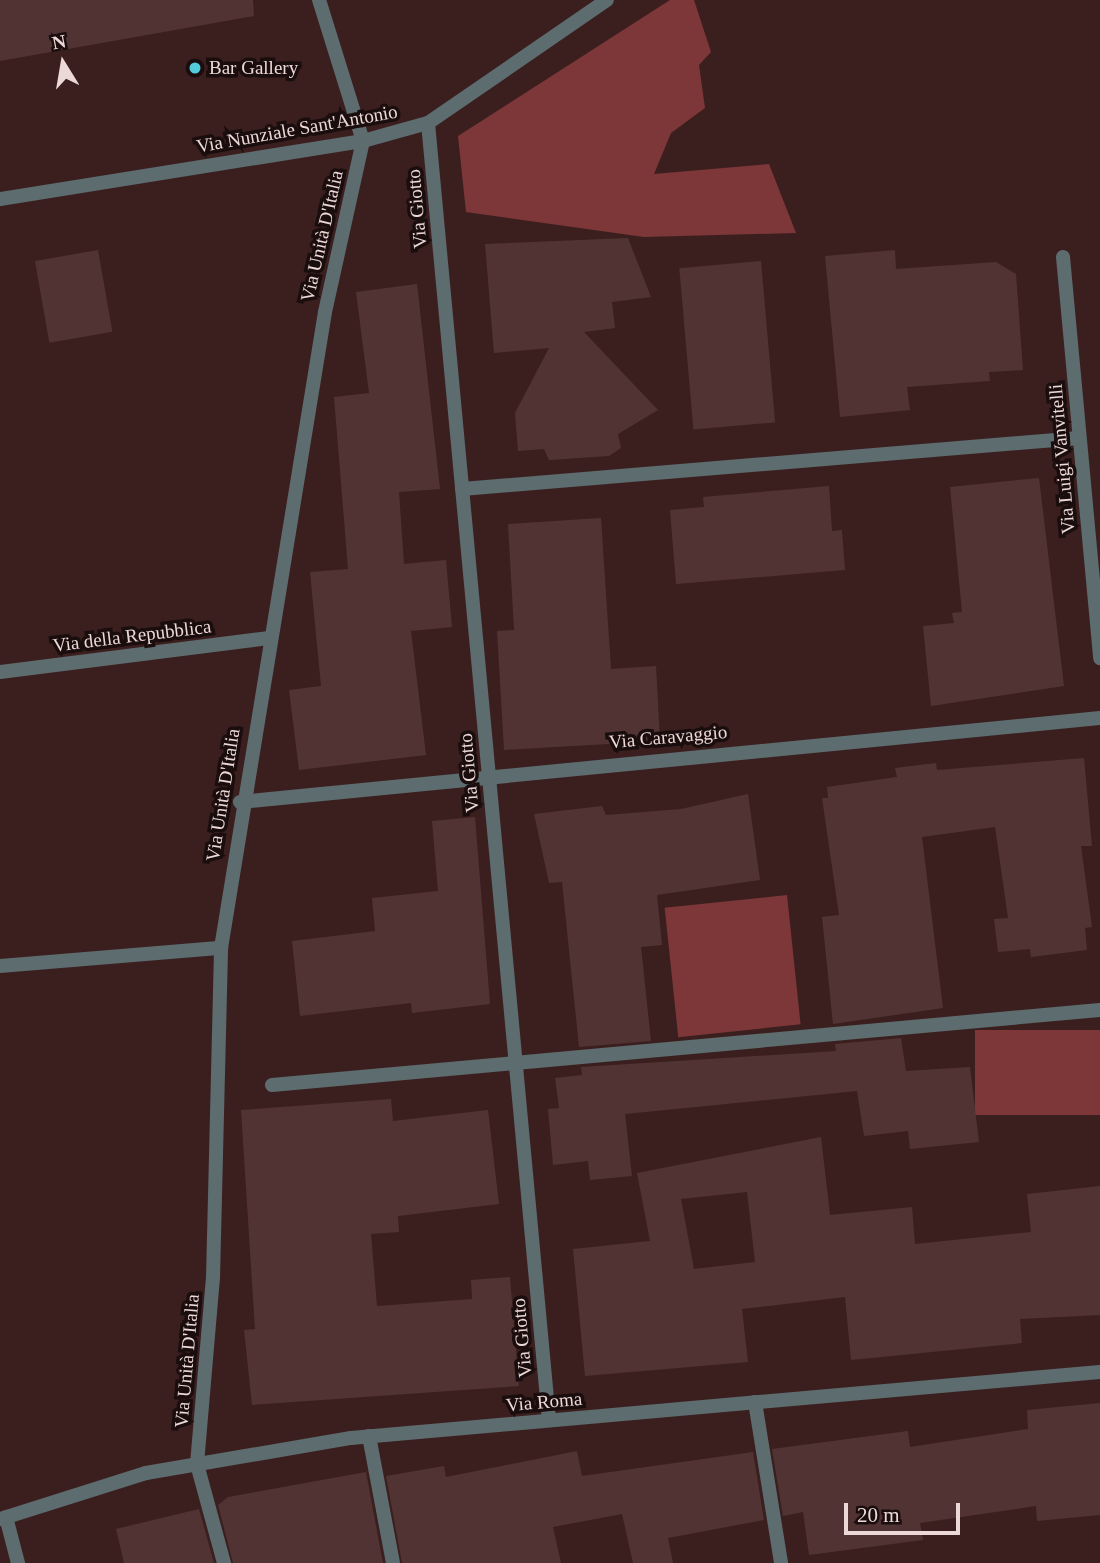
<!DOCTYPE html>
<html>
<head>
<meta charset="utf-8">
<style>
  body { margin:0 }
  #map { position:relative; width:1100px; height:1563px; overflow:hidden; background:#3b1f1f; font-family:"Times New Roman",serif }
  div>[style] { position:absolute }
  .green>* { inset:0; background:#7d3738; transform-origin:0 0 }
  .building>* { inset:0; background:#513333; transform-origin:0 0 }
  .minor>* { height:14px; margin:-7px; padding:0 7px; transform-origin:7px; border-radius:7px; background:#5d6c6f }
  .dots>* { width:19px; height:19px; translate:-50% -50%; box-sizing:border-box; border:4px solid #1a0d0d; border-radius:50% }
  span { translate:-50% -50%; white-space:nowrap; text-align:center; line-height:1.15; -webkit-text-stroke:7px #1a0d0d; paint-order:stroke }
  .poi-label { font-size:19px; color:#ecd8d7 }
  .left { translate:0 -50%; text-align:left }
  .street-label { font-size:19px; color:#ecd8d7 }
  .north { position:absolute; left:28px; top:28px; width:70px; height:70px; -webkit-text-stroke:5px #1a0d0d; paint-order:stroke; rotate:349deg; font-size:19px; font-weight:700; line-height:28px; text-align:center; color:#ecd8d7 }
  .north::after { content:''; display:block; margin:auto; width:24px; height:32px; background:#ecd8d7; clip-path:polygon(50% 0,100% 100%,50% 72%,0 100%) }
  .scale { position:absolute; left:844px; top:1503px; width:116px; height:32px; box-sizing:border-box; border:4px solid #ecd8d7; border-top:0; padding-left:9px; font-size:21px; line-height:24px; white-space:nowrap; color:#ecd8d7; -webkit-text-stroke:5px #1a0d0d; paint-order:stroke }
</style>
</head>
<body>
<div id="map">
  <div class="green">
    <div style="clip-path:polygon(670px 0,694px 0,711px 52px,699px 65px,705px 108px,671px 133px,654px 174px,769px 164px,796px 233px,644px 237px,466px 212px,458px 136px)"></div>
    <div style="left:787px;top:895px;width:130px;height:123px;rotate:84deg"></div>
    <div style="left:1100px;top:1030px;width:85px;height:125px;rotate:90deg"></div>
  </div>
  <div class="building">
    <div style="clip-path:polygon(0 0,253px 0,254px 16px,0 61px)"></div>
    <div style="clip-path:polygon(628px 238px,651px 297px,612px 302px,615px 328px,584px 332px,658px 410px,618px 434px,621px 448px,609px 456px,549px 460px,544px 449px,518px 451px,515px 413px,549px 348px,494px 353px,485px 244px)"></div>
    <div style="left:98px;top:250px;width:83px;height:64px;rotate:80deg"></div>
    <div style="clip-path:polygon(895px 250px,896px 269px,996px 262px,1016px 274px,1023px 370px,989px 372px,990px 381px,907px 387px,910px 410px,840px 417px,825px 256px)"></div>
    <div style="left:761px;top:261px;width:162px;height:82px;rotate:85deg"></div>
    <div style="clip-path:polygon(417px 284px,440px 489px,399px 492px,404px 564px,446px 560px,452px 627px,411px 631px,426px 755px,299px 770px,289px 690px,321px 686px,310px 572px,348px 569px,334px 397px,369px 393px,356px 292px)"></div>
    <div style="clip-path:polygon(1039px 478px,1064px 686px,931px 706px,923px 626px,954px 623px,952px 613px,962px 612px,950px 487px)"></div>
    <div style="clip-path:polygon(829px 486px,832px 531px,842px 530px,845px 570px,676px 584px,670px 510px,704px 507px,703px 497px)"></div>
    <div style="clip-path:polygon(601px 518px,611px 669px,656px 666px,660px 741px,504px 750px,497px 631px,514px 630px,508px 524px)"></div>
    <div style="clip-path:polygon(1084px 758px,1092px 846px,1081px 846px,1092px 927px,1085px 928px,1087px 950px,1031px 957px,1030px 949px,998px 952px,994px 919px,1008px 918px,995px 827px,922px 837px,943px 1008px,833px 1024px,822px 917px,839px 915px,822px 798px,828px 798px,827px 787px,897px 777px,895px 768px,936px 763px,937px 770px)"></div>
    <div style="clip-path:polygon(748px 794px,760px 880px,657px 895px,662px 945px,641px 947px,651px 1041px,579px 1047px,562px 882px,549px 883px,534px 814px,602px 806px,606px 815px,681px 809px)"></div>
    <div style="clip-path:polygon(475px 817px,490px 1004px,412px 1013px,411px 1003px,300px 1016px,292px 941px,375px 931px,372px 898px,438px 891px,432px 821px)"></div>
    <div style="clip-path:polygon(901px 1038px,906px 1071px,970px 1067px,979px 1142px,910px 1149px,908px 1131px,864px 1136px,857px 1091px,625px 1114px,632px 1176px,590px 1180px,588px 1161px,553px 1165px,548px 1109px,559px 1108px,555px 1078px,582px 1075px,581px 1067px,836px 1051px,835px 1044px)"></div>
    <div style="clip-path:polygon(391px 1099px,393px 1121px,488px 1110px,499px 1204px,398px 1216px,399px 1232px,371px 1234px,377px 1306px,472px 1299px,471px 1280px,510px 1277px,519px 1386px,252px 1405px,244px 1330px,255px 1329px,241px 1110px)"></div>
    <div style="clip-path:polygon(evenodd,821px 1137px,830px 1215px,912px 1207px,915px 1244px,1031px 1232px,1027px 1194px,1100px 1186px,1100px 1315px,1020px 1319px,1022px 1343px,851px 1360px,845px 1297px,742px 1309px,748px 1362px,585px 1376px,573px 1249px,650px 1241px,637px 1173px,821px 1137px,747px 1192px,755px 1262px,694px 1269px,681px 1199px,747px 1192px)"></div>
    <div style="clip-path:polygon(1100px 1403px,1100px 1515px,1037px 1521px,1036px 1506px,920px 1523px,923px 1540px,809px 1555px,803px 1512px,783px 1516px,772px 1449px,908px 1431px,910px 1447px,1028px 1429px,1027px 1410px)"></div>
    <div style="clip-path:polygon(577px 1451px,582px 1476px,753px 1452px,764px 1520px,668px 1538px,673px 1563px,633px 1563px,622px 1514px,553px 1527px,561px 1563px,402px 1563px,386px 1476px,444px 1466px,446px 1477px)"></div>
    <div style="clip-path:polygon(366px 1472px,383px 1563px,233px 1563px,218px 1505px,228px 1497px)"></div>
    <div style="clip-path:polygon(199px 1509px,214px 1563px,124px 1563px,116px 1529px)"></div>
  </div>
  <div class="minor">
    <div style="left:428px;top:123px;width:1303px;rotate:84.67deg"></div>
    <div style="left:0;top:199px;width:368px;rotate:-9.1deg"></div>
    <div style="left:363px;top:141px;width:67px;rotate:-15.5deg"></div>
    <div style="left:428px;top:123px;width:217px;rotate:-34.5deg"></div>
    <div style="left:1063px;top:257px;width:403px;rotate:84.7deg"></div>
    <div style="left:462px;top:489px;width:619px;rotate:-4.73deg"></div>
    <div style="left:0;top:672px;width:270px;rotate:-7.2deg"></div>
    <div style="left:240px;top:802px;width:864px;rotate:-5.58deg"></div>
    <div style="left:0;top:966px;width:222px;rotate:-4.7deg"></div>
    <div style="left:272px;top:1085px;width:831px;rotate:-5.18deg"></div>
    <div style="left:755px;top:1402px;width:163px;rotate:80.8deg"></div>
    <div style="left:369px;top:1436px;width:129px;rotate:79.3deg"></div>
    <div style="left:6px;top:1517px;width:48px;rotate:75.4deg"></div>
    <div style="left:0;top:1519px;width:153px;rotate:-17.5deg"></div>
    <div style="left:146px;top:1473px;width:208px;rotate:-9.7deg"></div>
    <div style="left:351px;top:1438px;width:752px;rotate:-5.04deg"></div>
    <div style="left:224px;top:1563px;width:103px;rotate:-105.3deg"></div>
    <div style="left:197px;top:1464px;width:187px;rotate:-85.1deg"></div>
    <div style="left:213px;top:1278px;width:330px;rotate:-88.6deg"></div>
    <div style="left:221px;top:948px;width:644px;rotate:-80.71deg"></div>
    <div style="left:325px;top:312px;width:175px;rotate:-77.5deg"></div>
    <div style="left:363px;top:141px;width:148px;rotate:-107.3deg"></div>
  </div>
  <div class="dots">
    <div style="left:195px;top:68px;background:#53cbdb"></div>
  </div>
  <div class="poi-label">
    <span class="left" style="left:209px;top:68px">Bar Gallery</span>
  </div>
  <div class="street-label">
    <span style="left:297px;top:129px;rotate:-10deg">Via Nunziale Sant'Antonio</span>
    <span style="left:417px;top:209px;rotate:-95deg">Via Giotto</span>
    <span style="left:322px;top:236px;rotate:-77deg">Via Unità D'Italia</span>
    <span style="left:1062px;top:459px;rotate:-95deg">Via Luigi Vanvitelli</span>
    <span style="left:132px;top:636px;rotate:-7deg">Via della Repubblica</span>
    <span style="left:668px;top:737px;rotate:-5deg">Via Caravaggio</span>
    <span style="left:469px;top:773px;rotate:-95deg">Via Giotto</span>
    <span style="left:223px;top:795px;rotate:-81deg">Via Unità D'Italia</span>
    <span style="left:522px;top:1338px;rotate:-95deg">Via Giotto</span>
    <span style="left:187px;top:1361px;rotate:-85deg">Via Unità D'Italia</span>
    <span style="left:544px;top:1402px;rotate:-5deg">Via Roma</span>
  </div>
  <div class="north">N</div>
  <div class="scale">20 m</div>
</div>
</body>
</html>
